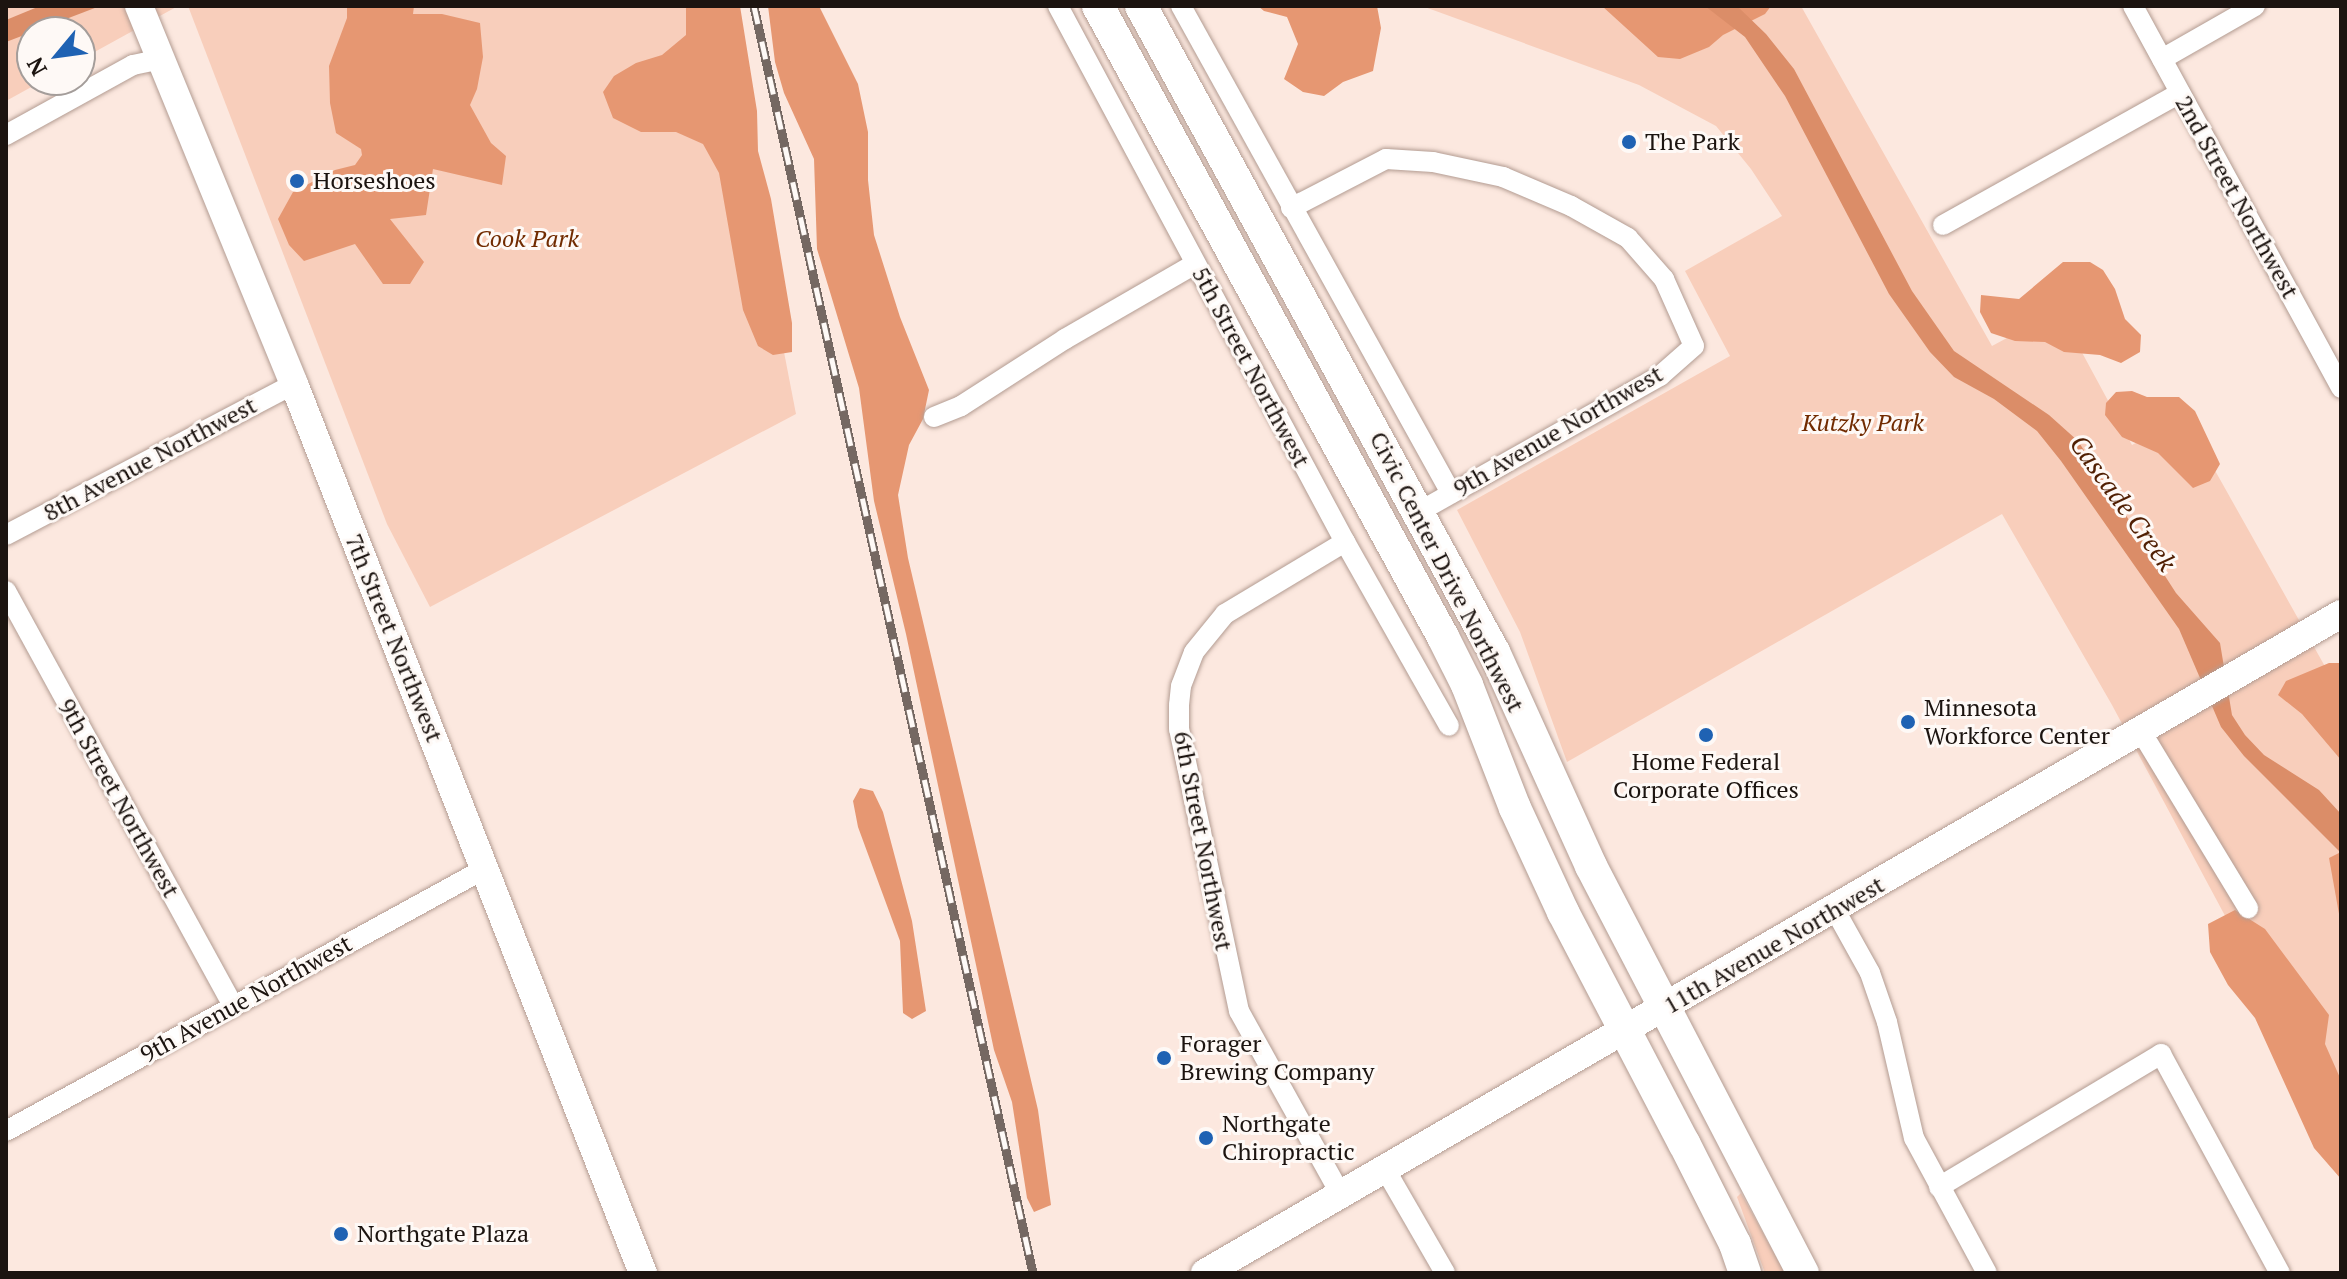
<!DOCTYPE html>
<html>
<head>
<meta charset="utf-8">
<style>
  body { margin:0 }
  #map { position:relative; width:2347px; height:1279px; overflow:hidden; background:#fce8df; font-family:"PT Serif",serif }
  div>[style] { position:absolute }
  .green>* { inset:0; background:#f8cebb }
  .forest>* { inset:0; background:#e69772 }
  .water>* { inset:0; background:#db8d68 }
  .roads { filter:drop-shadow(0 0 2px #b39c92) drop-shadow(0 0 2px #b39c92) }
  .minor>* { height:20px; margin:-10px; padding:0 10px; transform-origin:10px; border-radius:10px; background:#fff }
  .secondary>* { height:28px; margin:-14px; padding:0 14px; transform-origin:14px; border-radius:14px; background:#fff }
  .primary>* { height:32px; margin:-16px; padding:0 16px; transform-origin:16px; border-radius:16px; background:#fff }
  .rail>* { height:9px; margin-top:-4.5px; transform-origin:0; background:repeating-linear-gradient(90deg,#fef9f6 0 18px,#756862 0 36px); box-sizing:border-box; border-block:2px solid #756862 }
  .dots>* { width:22px; height:22px; translate:-50% -50%; box-sizing:border-box; border:4px solid #fef9f6; border-radius:50% }
  span { translate:-50% -50%; white-space:nowrap; text-align:center; line-height:1.15; -webkit-text-stroke:6px #fef9f6; paint-order:stroke }
  .poi-label { font-size:24px; color:#1c1410 }
  .left { translate:0 -50%; text-align:left }
  .street-label { font-size:24px; color:#1c1410 }
  .park-label { font-size:24px; color:#712b00; font-style:italic }
  .water-label { font-size:26px; color:#501f03; font-style:italic }
  .frame { position:absolute; inset:0; border:8px solid #1c1410; pointer-events:none }
  .north { position:absolute; left:16px; top:16px; width:80px; height:80px; box-sizing:border-box; background:#fef9f6; border:2px solid #a49d9a; border-radius:50%; rotate:241deg; font-size:22px; font-weight:700; line-height:32px; text-align:center; color:#1c1410 }
  .north::after { content:''; display:block; margin:auto; width:28px; height:36px; background:#1f62b3; clip-path:polygon(50% 0,100% 100%,50% 72%,0 100%) }
</style>
</head>
<body>
<div id="map">
  <div class="green">
    <div style="clip-path:polygon(6px 6px,178px 6px,80px 60px,80px 32px,32px 32px,32px 80px,44px 80px,6px 101px)"></div>
    <div style="clip-path:polygon(188px 6px,717px 6px,796px 414px,430px 607px,387px 524px)"></div>
    <div style="clip-path:polygon(1422px 6px,1801px 6px,1992px 346px,2059px 310px,2132px 445px,2185px 417px,2341px 695px,2341px 1132px,2112px 705px,2002px 514px,1567px 762px,1520px 632px,1457px 510px,1730px 356px,1685px 271px,1782px 216px,1751px 169px,1716px 126px,1639px 85px)"></div>
    <div style="clip-path:polygon(1741px 1193px,1785px 1273px,1765px 1273px,1737px 1197px)"></div>
  </div>
  <div class="forest">
    <div style="clip-path:polygon(347px 6px,414px 6px,413px 14px,442px 14px,480px 23px,483px 57px,477px 89px,470px 105px,491px 143px,506px 156px,502px 185px,433px 169px,426px 215px,390px 219px,424px 262px,410px 284px,383px 284px,355px 244px,304px 261px,289px 245px,278px 219px,293px 192px,335px 170px,355px 165px,362px 155px,361px 149px,336px 133px,330px 103px,329px 66px,347px 18px)"></div>
    <div style="clip-path:polygon(686px 6px,740px 6px,757px 111px,758px 151px,771px 199px,792px 323px,792px 352px,773px 355px,758px 346px,743px 310px,719px 173px,703px 144px,676px 132px,641px 132px,613px 118px,603px 92px,614px 76px,636px 63px,662px 55px,686px 35px)"></div>
    <div style="clip-path:polygon(768px 6px,819px 6px,858px 84px,868px 132px,868px 180px,874px 235px,900px 317px,929px 390px,923px 419px,909px 445px,898px 495px,908px 558px,1038px 1110px,1051px 1205px,1034px 1212px,1027px 1198px,1012px 1102px,994px 1050px,906px 634px,874px 501px,859px 388px,817px 249px,814px 159px,784px 93px,775px 62px)"></div>
    <div style="clip-path:polygon(1258px 6px,1377px 6px,1381px 28px,1373px 71px,1343px 82px,1324px 96px,1303px 92px,1284px 79px,1298px 44px,1287px 17px,1264px 11px)"></div>
    <div style="clip-path:polygon(1602px 6px,1771px 6px,1765px 14px,1723px 35px,1709px 47px,1680px 59px,1658px 57px)"></div>
    <div style="clip-path:polygon(2063px 262px,2090px 262px,2103px 270px,2115px 289px,2125px 319px,2141px 335px,2140px 352px,2121px 363px,2100px 355px,2064px 352px,2045px 342px,2015px 341px,1991px 333px,1980px 312px,1981px 295px,2019px 299px)"></div>
    <div style="clip-path:polygon(2132px 391px,2147px 397px,2179px 397px,2195px 411px,2220px 464px,2210px 481px,2193px 488px,2158px 453px,2122px 437px,2105px 415px,2106px 403px,2116px 392px)"></div>
    <div style="clip-path:polygon(2329px 663px,2341px 663px,2341px 760px,2302px 714px,2278px 695px,2286px 681px)"></div>
    <div style="clip-path:polygon(860px 788px,873px 791px,883px 812px,912px 921px,926px 1011px,912px 1019px,903px 1013px,900px 941px,858px 827px,853px 801px)"></div>
    <div style="clip-path:polygon(2341px 852px,2341px 925px,2329px 858px)"></div>
    <div style="clip-path:polygon(2235px 910px,2265px 929px,2329px 1015px,2325px 1044px,2341px 1080px,2341px 1179px,2314px 1148px,2255px 1018px,2228px 985px,2210px 952px,2208px 924px)"></div>
  </div>
  <div class="water">
    <div style="clip-path:polygon(40px 6px,100px 6px,6px 42px,6px 20px)"></div>
    <div style="clip-path:polygon(1705px 6px,1737px 6px,1766px 34px,1794px 69px,1912px 291px,1954px 351px,2049px 415px,2078px 441px,2176px 593px,2220px 643px,2232px 715px,2245px 735px,2264px 755px,2319px 790px,2341px 814px,2341px 853px,2244px 756px,2221px 727px,2179px 629px,2061px 461px,2037px 431px,1994px 399px,1954px 377px,1930px 352px,1889px 294px,1785px 96px,1745px 37px)"></div>
  </div>
  <div class="roads">
    <div class="minor">
      <div style="left:1058px;top:6px;width:608px;rotate:61.83deg"></div>
      <div style="left:1345px;top:542px;width:211px;rotate:60.5deg"></div>
      <div style="left:1181px;top:6px;width:557px;rotate:61deg"></div>
      <div style="left:2133px;top:6px;width:435px;rotate:61.4deg"></div>
      <div style="left:2162px;top:59px;width:107px;rotate:-29.7deg"></div>
      <div style="left:6px;top:135px;width:145px;rotate:-28.9deg"></div>
      <div style="left:133px;top:65px;width:29px;rotate:-12deg"></div>
      <div style="left:1291px;top:208px;width:107px;rotate:-27.3deg"></div>
      <div style="left:1386px;top:159px;width:47px;rotate:3.7deg"></div>
      <div style="left:1433px;top:162px;width:72px;rotate:12.1deg"></div>
      <div style="left:1503px;top:177px;width:74px;rotate:23.1deg"></div>
      <div style="left:1571px;top:206px;width:65px;rotate:29.3deg"></div>
      <div style="left:1628px;top:238px;width:55px;rotate:48.7deg"></div>
      <div style="left:1664px;top:279px;width:73px;rotate:65.9deg"></div>
      <div style="left:1694px;top:346px;width:45px;rotate:138.6deg"></div>
      <div style="left:1660px;top:376px;width:277px;rotate:150.6deg"></div>
      <div style="left:1943px;top:225px;width:271px;rotate:-29.1deg"></div>
      <div style="left:934px;top:417px;width:29px;rotate:-22deg"></div>
      <div style="left:961px;top:406px;width:124px;rotate:-32.8deg"></div>
      <div style="left:1065px;top:339px;width:150px;rotate:-30deg"></div>
      <div style="left:6px;top:535px;width:325px;rotate:-27.7deg"></div>
      <div style="left:6px;top:591px;width:473px;rotate:61.3deg"></div>
      <div style="left:2142px;top:733px;width:205px;rotate:58.8deg"></div>
      <div style="left:1835px;top:910px;width:72px;rotate:60.9deg"></div>
      <div style="left:1870px;top:973px;width:52px;rotate:70.9deg"></div>
      <div style="left:1887px;top:1022px;width:119px;rotate:76.9deg"></div>
      <div style="left:1914px;top:1138px;width:153px;rotate:61.6deg"></div>
      <div style="left:6px;top:1131px;width:547px;rotate:-28.72deg"></div>
      <div style="left:1385px;top:1169px;width:120px;rotate:60deg"></div>
      <div style="left:1939px;top:1187px;width:259px;rotate:-30.9deg"></div>
      <div style="left:2161px;top:1054px;width:249px;rotate:61.5deg"></div>
      <div style="left:1341px;top:1195px;width:210px;rotate:-119deg"></div>
      <div style="left:1239px;top:1011px;width:288px;rotate:-102deg"></div>
      <div style="left:1179px;top:729px;width:24px;rotate:-90deg"></div>
      <div style="left:1179px;top:705px;width:19px;rotate:-84deg"></div>
      <div style="left:1181px;top:686px;width:36px;rotate:-69deg"></div>
      <div style="left:1194px;top:652px;width:49px;rotate:-50.8deg"></div>
      <div style="left:1225px;top:614px;width:140px;rotate:-31deg"></div>
    </div>
    <div class="secondary">
      <div style="left:139px;top:6px;width:409px;rotate:67.7deg"></div>
      <div style="left:294px;top:384px;width:955px;rotate:68.57deg"></div>
      <div style="left:1205px;top:1273px;width:1313px;rotate:-30.12deg"></div>
    </div>
    <div class="primary">
      <div style="left:1098px;top:6px;width:719px;rotate:61.33deg"></div>
      <div style="left:1443px;top:637px;width:54px;rotate:63.4deg"></div>
      <div style="left:1467px;top:685px;width:132px;rotate:68.7deg"></div>
      <div style="left:1515px;top:808px;width:115px;rotate:65.2deg"></div>
      <div style="left:1563px;top:912px;width:261px;rotate:62.4deg"></div>
      <div style="left:1684px;top:1143px;width:113px;rotate:63.2deg"></div>
      <div style="left:1735px;top:1244px;width:31px;rotate:71deg"></div>
      <div style="left:1141px;top:6px;width:736px;rotate:61.35deg"></div>
      <div style="left:1494px;top:652px;width:235px;rotate:65.6deg"></div>
      <div style="left:1591px;top:866px;width:459px;rotate:62.5deg"></div>
    </div>
  </div>
  <div class="rail">
    <div style="left:754px;top:6px;width:1297px;rotate:77.58deg"></div>
  </div>
  <div class="dots">
    <div style="left:1629px;top:142px;background:#1f62b3"></div>
    <div style="left:297px;top:181px;background:#1f62b3"></div>
    <div style="left:1908px;top:722px;background:#1f62b3"></div>
    <div style="left:1706px;top:735px;background:#1f62b3"></div>
    <div style="left:1164px;top:1058px;background:#1f62b3"></div>
    <div style="left:1206px;top:1138px;background:#1f62b3"></div>
    <div style="left:341px;top:1234px;background:#1f62b3"></div>
  </div>
  <div class="poi-label">
    <span class="left" style="left:1645px;top:142px">The Park</span>
    <span class="left" style="left:313px;top:181px">Horseshoes</span>
    <span class="left" style="left:1924px;top:722px">Minnesota<br>Workforce Center</span>
    <span style="left:1706px;top:776px">Home Federal<br>Corporate Offices</span>
    <span class="left" style="left:1180px;top:1058px">Forager<br>Brewing Company</span>
    <span class="left" style="left:1222px;top:1138px">Northgate<br>Chiropractic</span>
    <span class="left" style="left:357px;top:1234px">Northgate Plaza</span>
  </div>
  <div class="street-label">
    <span style="left:2237px;top:197px;rotate:61deg">2nd Street Northwest</span>
    <span style="left:1251px;top:367px;rotate:62deg">5th Street Northwest</span>
    <span style="left:1558px;top:431px;rotate:-30deg">9th Avenue Northwest</span>
    <span style="left:150px;top:459px;rotate:-28deg">8th Avenue Northwest</span>
    <span style="left:1447px;top:572px;rotate:63deg">Civic Center Drive Northwest</span>
    <span style="left:394px;top:638px;rotate:68deg">7th Street Northwest</span>
    <span style="left:119px;top:798px;rotate:61deg">9th Street Northwest</span>
    <span style="left:1203px;top:841px;rotate:79deg">6th Street Northwest</span>
    <span style="left:1774px;top:945px;rotate:-30deg">11th Avenue Northwest</span>
    <span style="left:246px;top:999px;rotate:-29deg">9th Avenue Northwest</span>
  </div>
  <div class="park-label">
    <span style="left:527px;top:239px">Cook Park</span>
    <span style="left:1863px;top:423px">Kutzky Park</span>
  </div>
  <div class="water-label">
    <span style="left:2123px;top:503px;rotate:54deg">Cascade Creek</span>
  </div>
  <div class="frame"></div>
  <div class="north">N</div>
</div>
</body>
</html>
